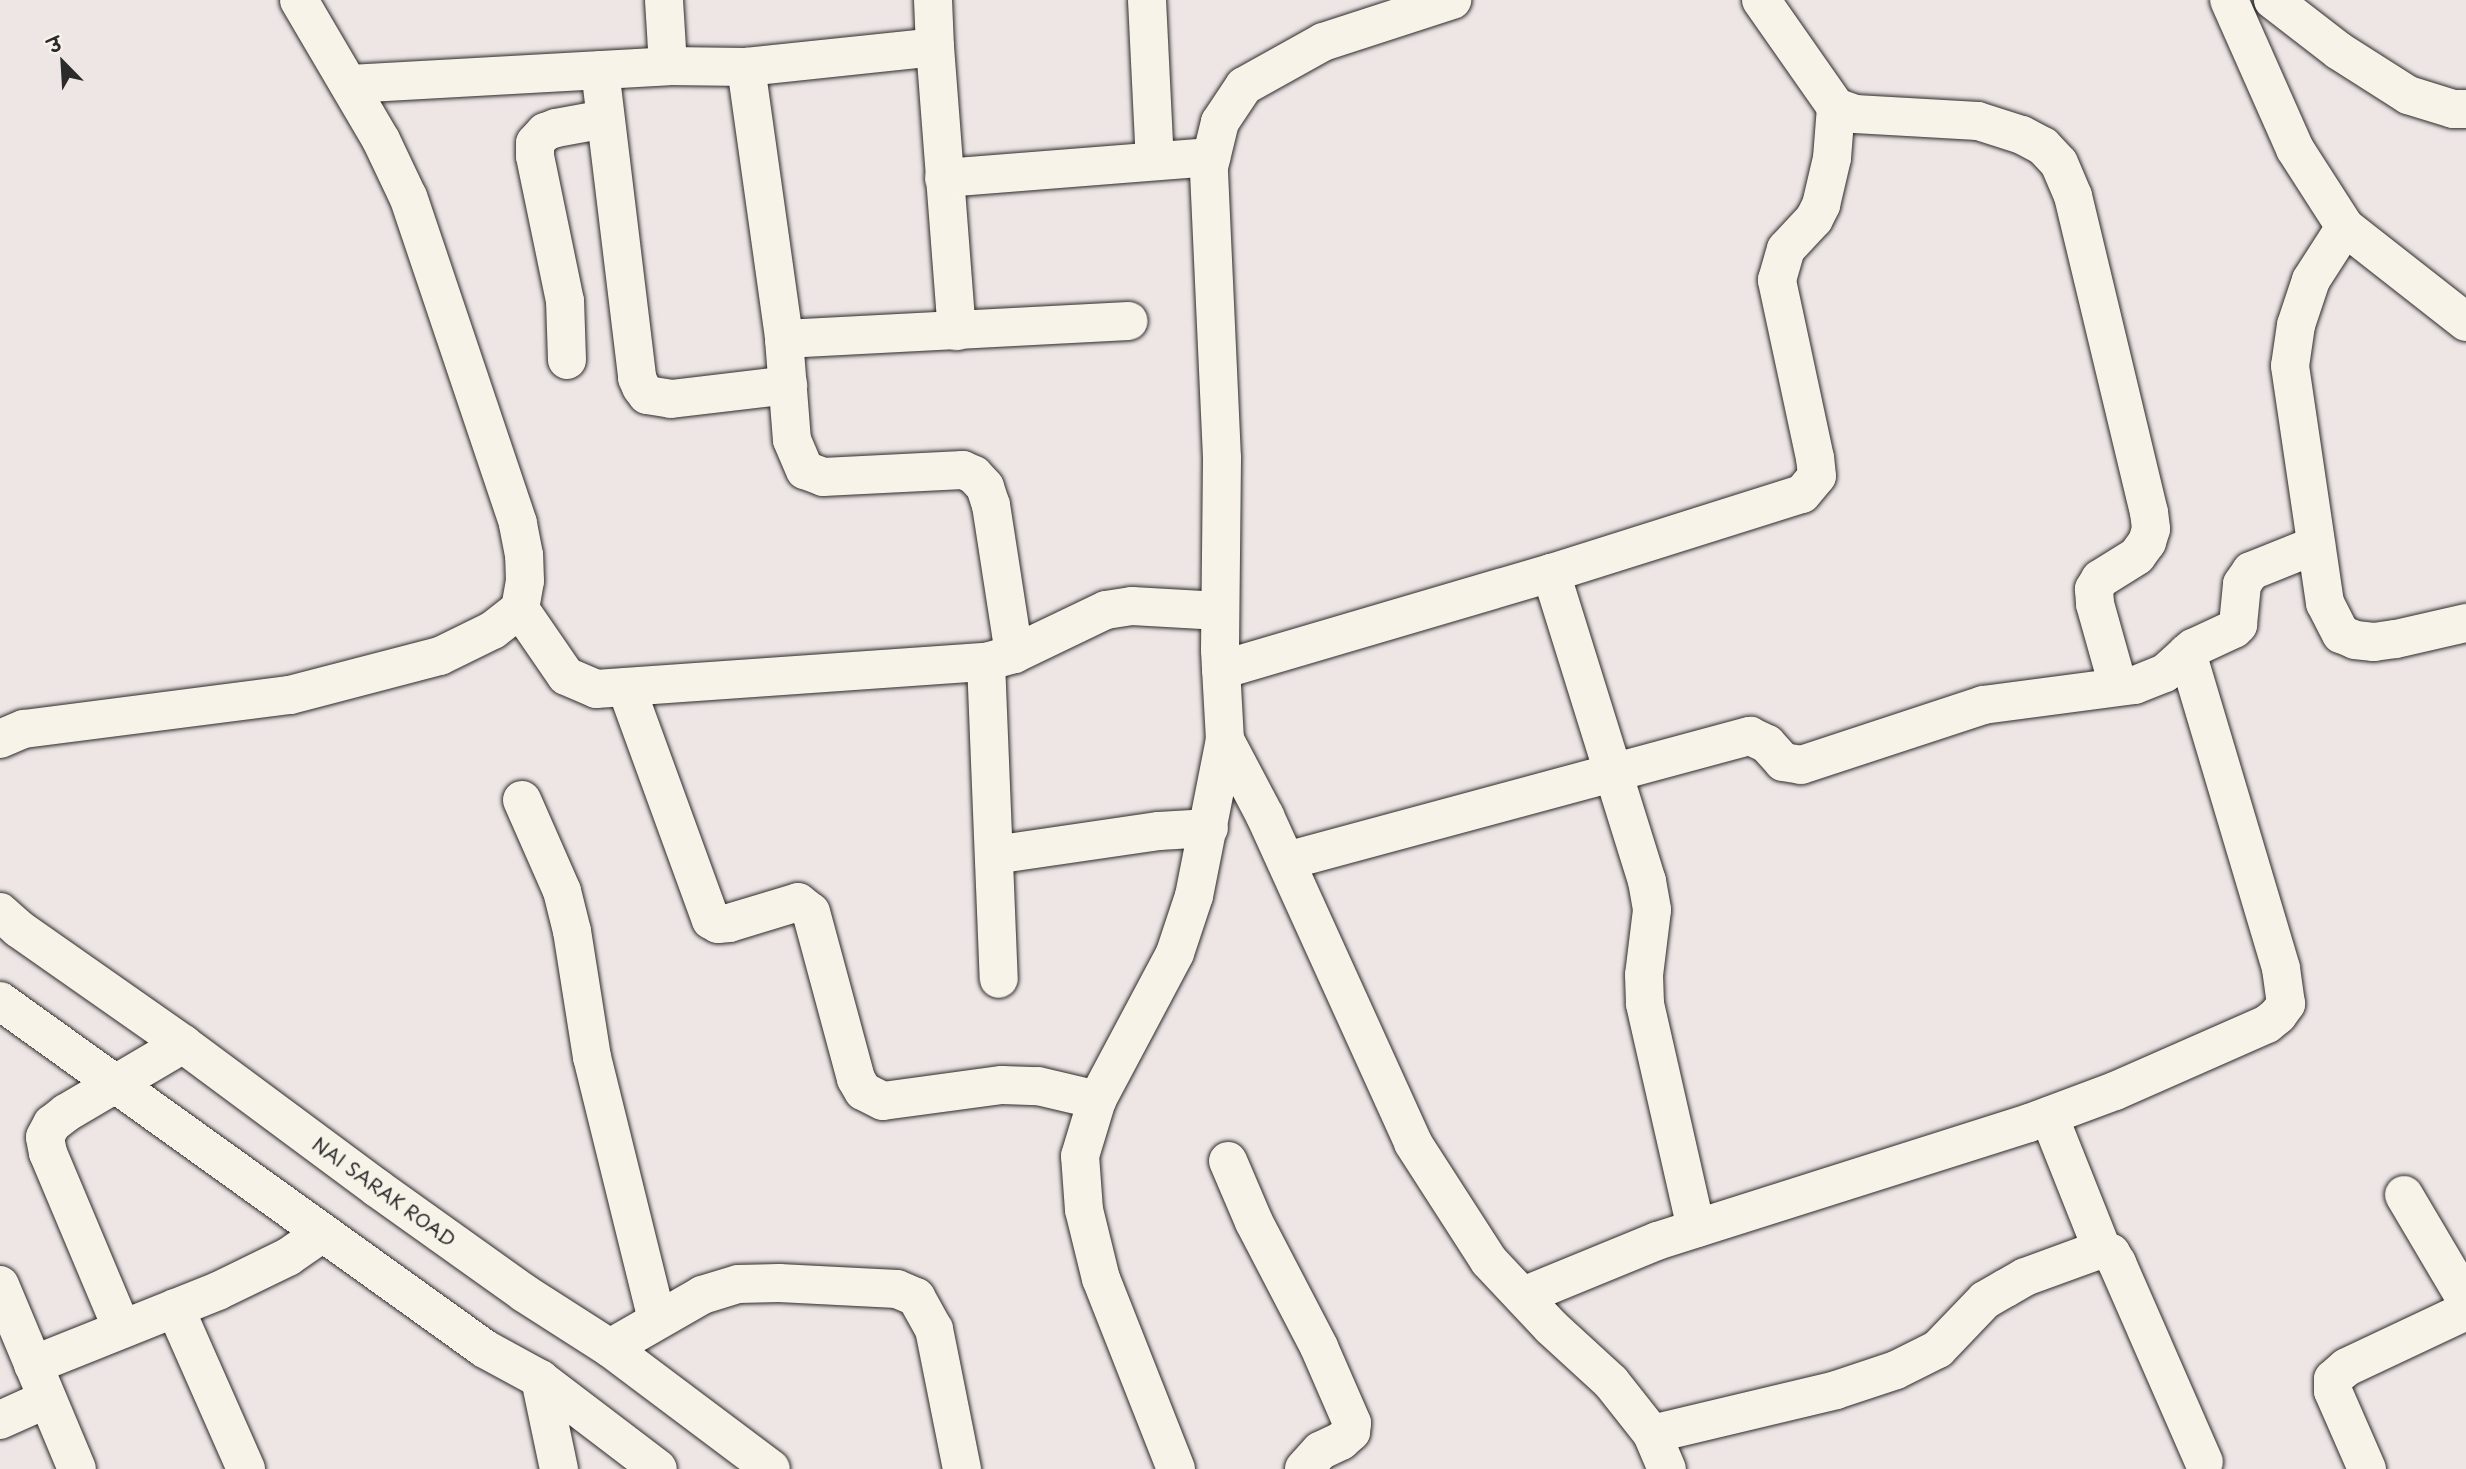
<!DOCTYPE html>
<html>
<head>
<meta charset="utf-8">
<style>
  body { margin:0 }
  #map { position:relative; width:2466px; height:1469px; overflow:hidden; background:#eee5e5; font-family:"Playpen Sans","Playpen Sans Deva",sans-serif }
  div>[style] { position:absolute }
  .roads { filter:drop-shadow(0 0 2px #2b2b2b) drop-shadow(0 0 2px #2b2b2b) }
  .minor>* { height:38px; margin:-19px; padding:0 19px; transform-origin:19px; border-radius:19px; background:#f7f3e8 }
  .major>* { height:38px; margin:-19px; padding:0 19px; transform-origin:19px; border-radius:19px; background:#f7f3e8 }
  span { translate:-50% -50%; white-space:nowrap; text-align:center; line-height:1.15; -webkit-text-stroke:5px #f7f3e8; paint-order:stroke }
  .street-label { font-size:19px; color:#2b2b2b }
  .north { position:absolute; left:28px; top:28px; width:70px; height:70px; -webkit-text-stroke:5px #f7f3e8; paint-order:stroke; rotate:336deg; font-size:19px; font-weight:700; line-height:28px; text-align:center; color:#2b2b2b }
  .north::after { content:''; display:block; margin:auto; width:24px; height:32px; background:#2b2b2b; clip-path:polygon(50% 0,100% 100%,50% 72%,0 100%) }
</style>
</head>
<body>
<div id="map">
  <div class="roads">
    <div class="minor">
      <div style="left:664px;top:0;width:66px;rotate:86.5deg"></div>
      <div style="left:933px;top:0;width:47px;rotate:87.6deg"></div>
      <div style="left:1147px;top:0;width:161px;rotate:87.2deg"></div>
      <div style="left:1761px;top:0;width:131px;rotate:55deg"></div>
      <div style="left:1836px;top:107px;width:20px;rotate:20deg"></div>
      <div style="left:1855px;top:114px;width:123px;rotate:3.3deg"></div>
      <div style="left:1978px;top:121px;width:46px;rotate:17.7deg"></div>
      <div style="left:2022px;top:135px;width:24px;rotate:28deg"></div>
      <div style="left:2043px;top:146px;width:23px;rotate:47deg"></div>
      <div style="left:2059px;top:163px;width:36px;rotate:67deg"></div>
      <div style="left:2073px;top:196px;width:325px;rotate:76.5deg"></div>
      <div style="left:2149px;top:512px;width:17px;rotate:83deg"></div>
      <div style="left:2151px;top:529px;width:14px;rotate:107deg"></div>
      <div style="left:2147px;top:542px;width:17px;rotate:126deg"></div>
      <div style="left:2137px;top:556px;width:44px;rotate:148.1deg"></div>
      <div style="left:2100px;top:579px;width:12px;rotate:121deg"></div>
      <div style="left:2094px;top:589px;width:15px;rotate:86deg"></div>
      <div style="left:2095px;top:604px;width:85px;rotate:74.3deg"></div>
      <div style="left:2229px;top:0;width:163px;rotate:66.1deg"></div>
      <div style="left:2295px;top:149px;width:93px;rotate:57.3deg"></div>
      <div style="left:2345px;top:227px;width:154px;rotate:38.1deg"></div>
      <div style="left:2273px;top:0;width:83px;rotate:37.7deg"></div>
      <div style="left:2339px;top:51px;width:82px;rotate:32.5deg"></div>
      <div style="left:2408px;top:95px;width:47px;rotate:17.3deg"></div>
      <div style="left:2453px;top:109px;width:13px"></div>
      <div style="left:746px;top:67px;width:190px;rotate:-6deg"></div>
      <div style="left:935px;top:47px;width:285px;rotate:85.6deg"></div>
      <div style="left:600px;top:70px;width:310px;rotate:83.1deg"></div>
      <div style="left:637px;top:378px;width:10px;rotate:66deg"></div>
      <div style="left:641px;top:387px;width:10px;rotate:53deg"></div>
      <div style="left:647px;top:395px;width:24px;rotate:9deg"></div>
      <div style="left:671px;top:399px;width:118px;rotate:-6.8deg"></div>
      <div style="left:350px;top:84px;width:319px;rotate:-3.2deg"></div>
      <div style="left:668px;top:66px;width:78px;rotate:0.7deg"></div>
      <div style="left:746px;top:67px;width:275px;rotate:82deg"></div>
      <div style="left:784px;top:339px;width:345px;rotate:-3deg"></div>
      <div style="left:944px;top:178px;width:268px;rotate:-4.5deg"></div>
      <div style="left:2345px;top:227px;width:63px;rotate:122.7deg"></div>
      <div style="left:2311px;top:280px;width:47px;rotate:108.4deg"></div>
      <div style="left:2296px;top:325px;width:41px;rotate:98.3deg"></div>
      <div style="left:2290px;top:366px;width:240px;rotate:81.6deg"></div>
      <div style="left:2325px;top:603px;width:35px;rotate:63deg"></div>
      <div style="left:2341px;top:634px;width:15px;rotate:23deg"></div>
      <div style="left:2355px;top:640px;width:19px;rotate:6deg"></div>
      <div style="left:2374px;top:642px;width:22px;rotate:-8deg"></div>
      <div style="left:2396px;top:639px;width:72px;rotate:-12.9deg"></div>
      <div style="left:784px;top:339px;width:101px;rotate:85.5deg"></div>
      <div style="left:792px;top:440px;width:33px;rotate:67deg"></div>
      <div style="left:805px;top:470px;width:19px;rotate:21deg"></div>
      <div style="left:823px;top:477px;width:140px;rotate:-2.9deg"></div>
      <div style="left:963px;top:470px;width:12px;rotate:24deg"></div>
      <div style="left:974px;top:475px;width:16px;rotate:47deg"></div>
      <div style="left:985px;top:487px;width:19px;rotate:72deg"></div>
      <div style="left:991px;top:505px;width:151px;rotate:81.2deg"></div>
      <div style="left:567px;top:360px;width:59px;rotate:-91.9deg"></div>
      <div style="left:565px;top:301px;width:148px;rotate:-101.7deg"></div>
      <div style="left:535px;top:156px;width:13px;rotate:-90deg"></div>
      <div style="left:535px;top:143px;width:15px;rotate:-48deg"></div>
      <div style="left:545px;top:132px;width:12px;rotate:-20deg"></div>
      <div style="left:556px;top:128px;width:50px;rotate:-10.4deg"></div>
      <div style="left:1551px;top:573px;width:323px;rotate:72.7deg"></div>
      <div style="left:1647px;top:881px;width:29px;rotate:80deg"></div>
      <div style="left:1652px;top:910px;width:65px;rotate:97deg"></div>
      <div style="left:1644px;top:975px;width:29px;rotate:88deg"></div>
      <div style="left:1645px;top:1004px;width:230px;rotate:77.2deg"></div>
      <div style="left:520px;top:609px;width:81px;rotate:55.5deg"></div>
      <div style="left:566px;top:676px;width:33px;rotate:23deg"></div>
      <div style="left:596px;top:689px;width:391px;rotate:-4deg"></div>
      <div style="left:986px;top:662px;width:29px;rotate:-16deg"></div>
      <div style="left:1014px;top:654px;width:102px;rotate:-25.6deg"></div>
      <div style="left:1106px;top:610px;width:26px;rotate:-9deg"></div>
      <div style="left:1132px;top:606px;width:88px;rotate:3.3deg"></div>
      <div style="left:986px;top:662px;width:317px;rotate:87.7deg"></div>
      <div style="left:1221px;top:670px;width:344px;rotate:-16.4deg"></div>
      <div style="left:1551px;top:573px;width:263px;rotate:-17.5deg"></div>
      <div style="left:1802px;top:494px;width:23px;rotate:-50deg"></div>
      <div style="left:1817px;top:476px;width:18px;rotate:-96deg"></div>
      <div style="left:1815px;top:458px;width:182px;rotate:-102.1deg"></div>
      <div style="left:1777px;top:280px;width:32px;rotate:-74deg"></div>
      <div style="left:1786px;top:249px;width:41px;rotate:-47deg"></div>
      <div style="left:1814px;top:219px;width:16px;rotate:-63deg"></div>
      <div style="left:1821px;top:205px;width:48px;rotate:-76.8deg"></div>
      <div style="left:1832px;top:158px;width:51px;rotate:-85.5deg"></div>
      <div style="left:626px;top:687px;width:248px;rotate:70deg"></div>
      <div style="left:711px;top:920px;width:8px;rotate:30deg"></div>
      <div style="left:718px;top:924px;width:11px;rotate:-5deg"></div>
      <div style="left:729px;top:923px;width:72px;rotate:-16.9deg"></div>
      <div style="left:798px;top:902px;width:16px;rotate:38deg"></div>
      <div style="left:811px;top:912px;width:173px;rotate:74.9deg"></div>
      <div style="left:856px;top:1079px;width:14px;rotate:60deg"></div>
      <div style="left:863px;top:1091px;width:22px;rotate:27deg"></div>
      <div style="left:883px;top:1101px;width:120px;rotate:-7.7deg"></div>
      <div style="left:1002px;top:1085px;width:36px;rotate:2deg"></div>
      <div style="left:1038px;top:1086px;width:61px;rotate:13.3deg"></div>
      <div style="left:0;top:739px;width:26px;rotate:-23deg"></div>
      <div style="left:24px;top:729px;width:268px;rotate:-7.3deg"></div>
      <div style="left:290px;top:695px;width:155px;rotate:-14.6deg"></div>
      <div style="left:440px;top:656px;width:59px;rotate:-26.1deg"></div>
      <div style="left:493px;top:630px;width:34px;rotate:-38deg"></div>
      <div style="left:520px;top:609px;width:28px;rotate:-80deg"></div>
      <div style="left:525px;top:581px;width:26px;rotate:-92deg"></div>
      <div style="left:524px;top:555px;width:33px;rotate:-101deg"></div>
      <div style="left:518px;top:523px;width:344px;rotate:-108.6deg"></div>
      <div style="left:408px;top:197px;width:63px;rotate:-115.3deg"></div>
      <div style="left:381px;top:140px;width:162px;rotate:-120.4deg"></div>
      <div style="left:1225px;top:740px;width:86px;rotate:62.2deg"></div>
      <div style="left:1265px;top:816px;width:359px;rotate:65.6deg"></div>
      <div style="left:1413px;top:1143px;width:140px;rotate:57.2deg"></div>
      <div style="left:1489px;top:1261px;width:91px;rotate:46.8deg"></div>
      <div style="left:1551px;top:1327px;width:81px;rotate:42.5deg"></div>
      <div style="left:1611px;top:1382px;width:66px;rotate:51.7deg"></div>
      <div style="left:1652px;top:1434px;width:38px;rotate:67deg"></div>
      <div style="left:522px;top:800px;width:99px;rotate:66.3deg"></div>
      <div style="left:562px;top:891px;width:41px;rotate:76deg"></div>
      <div style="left:572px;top:931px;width:128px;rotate:81deg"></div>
      <div style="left:592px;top:1057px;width:270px;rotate:76.1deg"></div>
      <div style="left:994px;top:855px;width:167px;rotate:-8.3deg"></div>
      <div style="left:1159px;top:831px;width:50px;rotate:-3.4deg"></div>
      <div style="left:1286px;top:861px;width:481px;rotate:-15.1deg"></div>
      <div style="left:1750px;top:736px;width:19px;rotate:25deg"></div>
      <div style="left:1767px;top:744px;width:24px;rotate:48deg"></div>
      <div style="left:1783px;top:762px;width:18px;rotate:9deg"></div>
      <div style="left:1801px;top:765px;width:192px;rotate:-18.2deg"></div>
      <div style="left:1983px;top:705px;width:153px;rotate:-7.5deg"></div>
      <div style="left:2135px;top:685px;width:32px;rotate:-22deg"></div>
      <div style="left:2165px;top:673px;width:38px;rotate:-42deg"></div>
      <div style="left:2193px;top:648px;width:45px;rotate:-24.9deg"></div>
      <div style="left:2234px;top:629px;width:6px;rotate:-45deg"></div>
      <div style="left:2238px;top:625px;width:41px;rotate:-84.4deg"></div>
      <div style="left:2242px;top:584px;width:16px;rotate:-55deg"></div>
      <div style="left:2251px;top:571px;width:70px;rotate:-21.8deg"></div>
      <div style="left:2049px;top:1116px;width:143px;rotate:68.3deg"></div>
      <div style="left:1228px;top:1161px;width:66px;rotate:66.9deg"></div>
      <div style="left:1254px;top:1222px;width:141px;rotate:62.5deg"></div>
      <div style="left:1319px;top:1347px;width:83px;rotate:66.5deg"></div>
      <div style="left:1352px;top:1423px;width:9px;rotate:96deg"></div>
      <div style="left:1351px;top:1432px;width:13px;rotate:138deg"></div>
      <div style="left:1341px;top:1441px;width:23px;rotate:155deg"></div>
      <div style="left:1320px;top:1451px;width:24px;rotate:132deg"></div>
      <div style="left:2404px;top:1195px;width:122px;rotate:59.4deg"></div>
      <div style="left:0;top:1285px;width:199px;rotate:67.3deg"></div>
      <div style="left:1523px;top:1296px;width:145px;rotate:-22.3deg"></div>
      <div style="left:1657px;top:1241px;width:390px;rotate:-17.6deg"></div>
      <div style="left:2029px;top:1123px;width:92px;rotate:-20.4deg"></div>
      <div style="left:2115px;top:1091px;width:166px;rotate:-23.8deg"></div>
      <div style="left:2267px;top:1024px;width:14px;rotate:-39deg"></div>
      <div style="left:2278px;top:1015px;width:14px;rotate:-54deg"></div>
      <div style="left:2286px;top:1004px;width:36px;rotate:-98deg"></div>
      <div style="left:2281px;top:968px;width:329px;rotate:-106.6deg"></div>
      <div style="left:175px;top:1308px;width:176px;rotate:66.2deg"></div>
      <div style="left:122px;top:1329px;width:191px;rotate:-112.8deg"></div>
      <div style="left:48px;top:1153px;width:16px;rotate:-101deg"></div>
      <div style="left:45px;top:1137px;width:15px;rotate:-62deg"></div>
      <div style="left:52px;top:1124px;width:18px;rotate:-38deg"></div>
      <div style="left:66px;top:1113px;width:136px;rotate:-30.5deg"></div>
      <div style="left:610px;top:1348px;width:106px;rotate:-29.9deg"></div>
      <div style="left:702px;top:1295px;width:38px;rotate:-17deg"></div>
      <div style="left:738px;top:1284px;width:41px;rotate:-1.4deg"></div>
      <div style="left:779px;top:1283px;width:118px;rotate:2.9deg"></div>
      <div style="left:897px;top:1289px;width:21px;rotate:23deg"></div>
      <div style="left:916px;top:1297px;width:37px;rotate:61deg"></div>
      <div style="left:934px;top:1329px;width:143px;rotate:78.7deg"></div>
      <div style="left:33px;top:1365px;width:199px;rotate:-21.8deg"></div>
      <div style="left:218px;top:1291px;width:78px;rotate:-25.9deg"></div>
      <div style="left:288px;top:1257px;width:40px;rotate:-34.9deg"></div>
      <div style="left:540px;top:1379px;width:92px;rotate:78.1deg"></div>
      <div style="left:0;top:1420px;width:51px;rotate:-24.1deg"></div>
      <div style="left:1652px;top:1434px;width:189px;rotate:-13.4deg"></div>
      <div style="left:1836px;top:1390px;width:63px;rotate:-18.4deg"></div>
      <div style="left:1896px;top:1370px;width:47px;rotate:-26.6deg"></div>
      <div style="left:1938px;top:1349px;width:68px;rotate:-46.2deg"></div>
      <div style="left:1985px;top:1300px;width:24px;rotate:-30deg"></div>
      <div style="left:2006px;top:1288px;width:22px;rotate:-30deg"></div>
      <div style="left:2025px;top:1277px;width:82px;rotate:-20deg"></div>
      <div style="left:2102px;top:1249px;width:10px;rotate:24deg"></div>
      <div style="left:2111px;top:1253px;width:12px;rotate:59deg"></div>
      <div style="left:2117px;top:1263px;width:217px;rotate:66.4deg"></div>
      <div style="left:1176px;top:1469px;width:204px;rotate:-111.5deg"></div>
      <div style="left:1101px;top:1279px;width:71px;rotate:-103.8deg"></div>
      <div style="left:1084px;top:1210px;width:54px;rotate:-94.2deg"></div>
      <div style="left:1080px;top:1156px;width:59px;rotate:-73.1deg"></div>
      <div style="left:1097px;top:1100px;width:166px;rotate:-62deg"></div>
      <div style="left:1175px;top:953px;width:60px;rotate:-71.6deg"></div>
      <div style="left:1194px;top:896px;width:159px;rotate:-78.8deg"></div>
      <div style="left:1225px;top:740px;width:90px;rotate:-93.2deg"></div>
      <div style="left:1220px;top:650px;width:192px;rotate:-89.4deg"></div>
      <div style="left:1222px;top:458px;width:291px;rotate:-92.6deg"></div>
      <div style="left:1209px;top:167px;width:46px;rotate:-76.3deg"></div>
      <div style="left:1220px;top:122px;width:43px;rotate:-56.3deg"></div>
      <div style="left:1244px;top:86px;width:90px;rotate:-29.1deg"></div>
      <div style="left:1323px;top:42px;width:136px;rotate:-18deg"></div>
      <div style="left:2367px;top:1469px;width:85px;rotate:-113.6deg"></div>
      <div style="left:2333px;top:1391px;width:12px;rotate:-90deg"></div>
      <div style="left:2333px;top:1379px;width:18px;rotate:-41deg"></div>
      <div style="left:2347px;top:1367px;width:132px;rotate:-25.2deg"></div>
    </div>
    <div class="major">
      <div style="left:0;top:912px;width:25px;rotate:42deg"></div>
      <div style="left:19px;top:929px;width:200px;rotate:35deg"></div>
      <div style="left:183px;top:1044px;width:242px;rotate:36.6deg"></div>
      <div style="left:377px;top:1188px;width:181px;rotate:35.5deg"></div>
      <div style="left:524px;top:1293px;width:102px;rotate:32.6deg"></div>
      <div style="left:610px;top:1348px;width:201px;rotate:36.9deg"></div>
      <div style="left:0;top:1001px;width:597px;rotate:35.66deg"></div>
      <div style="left:485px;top:1349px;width:63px;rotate:28.6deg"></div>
      <div style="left:540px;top:1379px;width:148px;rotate:37.3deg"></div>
    </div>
  </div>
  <div class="street-label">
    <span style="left:384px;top:1192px;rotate:36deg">NAI SARAK ROAD</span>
  </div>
  <div class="north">उ</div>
</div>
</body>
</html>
